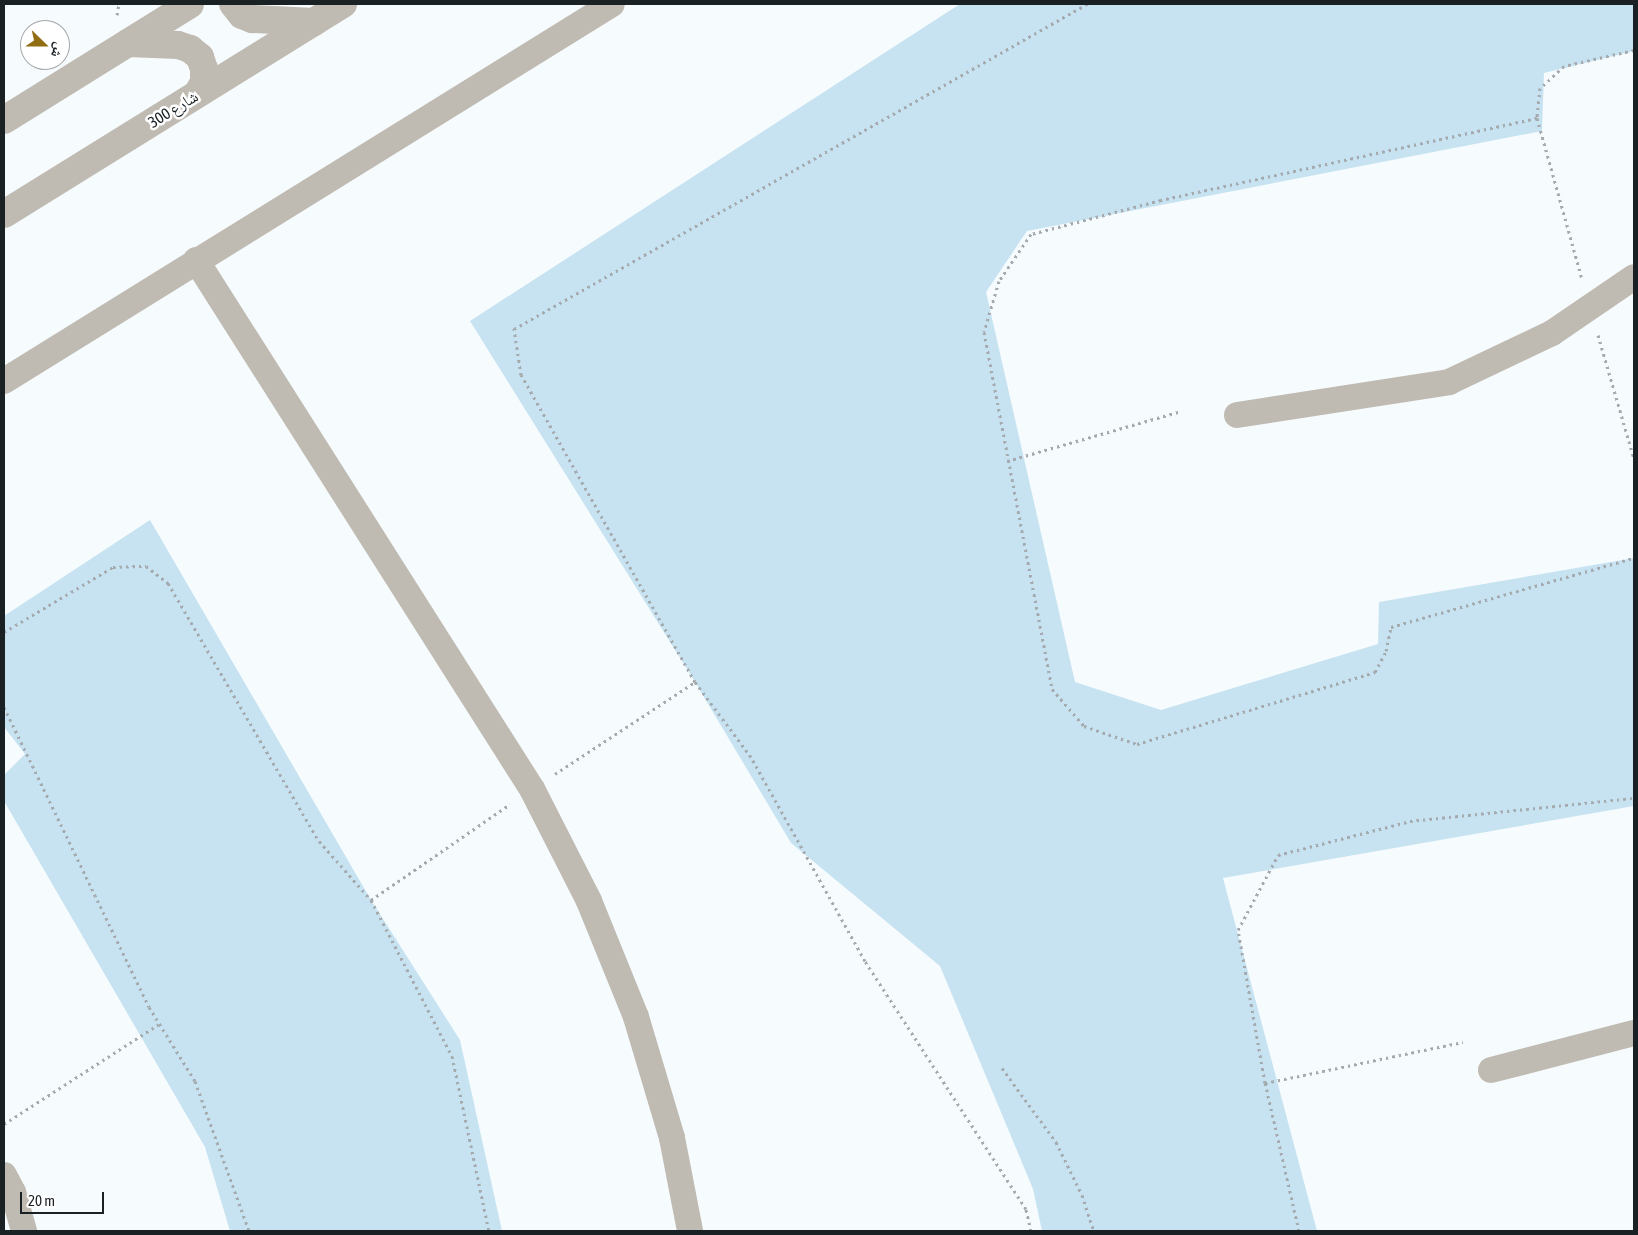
<!DOCTYPE html>
<html>
<head>
<meta charset="utf-8">
<style>
  body { margin:0 }
  #map { position:relative; width:1638px; height:1235px; overflow:hidden; background:#f6fbfd; font-family:"Asap Condensed","Noto Naskh Arabic",sans-serif }
  div>[style] { position:absolute }
  .green>* { inset:0; background:#c7e3f1 }
  .path>* { height:3px; margin-top:-1.5px; transform-origin:0; background:repeating-linear-gradient(90deg,#a4aaad 0 2.5px,transparent 0 6.5px) }
  .minor>* { height:26px; margin:-13px; padding:0 13px; transform-origin:13px; border-radius:13px; background:#bfbab2 }
  .tertiary>* { height:28px; margin:-14px; padding:0 14px; transform-origin:14px; border-radius:14px; background:#bfbab2 }
  span { translate:-50% -50%; white-space:nowrap; text-align:center; line-height:1.15; -webkit-text-stroke:5px #fff; paint-order:stroke }
  .street-label { font-size:16px; color:#192125 }
  .frame { position:absolute; inset:0; border:5px solid #192125; pointer-events:none }
  .north { position:absolute; left:20px; top:20px; width:50px; height:50px; box-sizing:border-box; background:#fff; border:1px solid #a3a6a8; border-radius:50%; rotate:112deg; font-size:14px; font-weight:700; line-height:20px; text-align:center; color:#192125 }
  .north::after { content:''; display:block; margin:auto; width:18px; height:22px; background:#916d14; clip-path:polygon(50% 0,100% 100%,50% 72%,0 100%) }
  .scale { position:absolute; left:20px; top:1192px; width:84px; height:22px; box-sizing:border-box; border:2px solid #192125; border-top:0; padding-left:6px; font-size:15px; line-height:18px; white-space:nowrap; color:#192125; -webkit-text-stroke:4px #fff; paint-order:stroke }
</style>
</head>
<body>
<div id="map">
  <div class="green">
    <div style="clip-path:polygon(960px 4px,1634px 4px,1634px 51px,1544px 73px,1542px 131px,1027px 231px,986px 292px,1075px 682px,1161px 710px,1378px 644px,1379px 602px,1634px 558px,1634px 806px,1223px 878px,1317px 1231px,1042px 1231px,1033px 1189px,940px 966px,791px 843px,695px 682px,470px 321px)"></div>
    <div style="clip-path:polygon(150px 520px,371px 900px,460px 1040px,502px 1231px,230px 1231px,205px 1147px,4px 801px,4px 775px,25px 754px,4px 727px,4px 616px)"></div>
  </div>
  <div class="path">
    <div style="left:117px;top:15px;width:11px;rotate:-80deg"></div>
    <div style="left:1634px;top:50px;width:72px;rotate:167.1deg"></div>
    <div style="left:1564px;top:66px;width:33px;rotate:137deg"></div>
    <div style="left:1540px;top:88px;width:30px;rotate:96deg"></div>
    <div style="left:1537px;top:118px;width:385px;rotate:167.7deg"></div>
    <div style="left:1161px;top:200px;width:134px;rotate:165.3deg"></div>
    <div style="left:1031px;top:234px;width:57px;rotate:124.2deg"></div>
    <div style="left:999px;top:281px;width:53px;rotate:106.4deg"></div>
    <div style="left:984px;top:332px;width:363px;rotate:79.2deg"></div>
    <div style="left:1052px;top:689px;width:49px;rotate:49.1deg"></div>
    <div style="left:1084px;top:726px;width:56px;rotate:18.8deg"></div>
    <div style="left:1137px;top:744px;width:249px;rotate:-16.8deg"></div>
    <div style="left:1375px;top:672px;width:24px;rotate:-62deg"></div>
    <div style="left:1386px;top:651px;width:25px;rotate:-78deg"></div>
    <div style="left:1391px;top:627px;width:253px;rotate:-15.9deg"></div>
    <div style="left:1537px;top:118px;width:167px;rotate:74.4deg"></div>
    <div style="left:1598px;top:335px;width:129px;rotate:73.8deg"></div>
    <div style="left:1007px;top:461px;width:178px;rotate:-16deg"></div>
    <div style="left:4px;top:632px;width:127px;rotate:-30.8deg"></div>
    <div style="left:113px;top:567px;width:33px;rotate:-2deg"></div>
    <div style="left:146px;top:566px;width:28px;rotate:38deg"></div>
    <div style="left:168px;top:583px;width:299px;rotate:59.7deg"></div>
    <div style="left:319px;top:841px;width:79px;rotate:48.6deg"></div>
    <div style="left:371px;top:900px;width:176px;rotate:62.6deg"></div>
    <div style="left:452px;top:1056px;width:179px;rotate:78.1deg"></div>
    <div style="left:4px;top:707px;width:333px;rotate:64.2deg"></div>
    <div style="left:149px;top:1007px;width:87px;rotate:58.1deg"></div>
    <div style="left:195px;top:1081px;width:159px;rotate:70.2deg"></div>
    <div style="left:555px;top:774px;width:168px;rotate:-33.3deg"></div>
    <div style="left:371px;top:900px;width:169px;rotate:-34.6deg"></div>
    <div style="left:1002px;top:1068px;width:92px;rotate:53.9deg"></div>
    <div style="left:1056px;top:1142px;width:59px;rotate:63.9deg"></div>
    <div style="left:1082px;top:1195px;width:38px;rotate:72deg"></div>
    <div style="left:1265px;top:1083px;width:202px;rotate:-11.7deg"></div>
    <div style="left:4px;top:1124px;width:184px;rotate:-32.8deg"></div>
    <div style="left:1031px;top:1231px;width:23px;rotate:-103deg"></div>
    <div style="left:1026px;top:1209px;width:296px;rotate:-123deg"></div>
    <div style="left:865px;top:961px;width:234px;rotate:-119.2deg"></div>
    <div style="left:751px;top:757px;width:94px;rotate:-126.7deg"></div>
    <div style="left:695px;top:682px;width:353px;rotate:-119.5deg"></div>
    <div style="left:521px;top:375px;width:47px;rotate:-98.7deg"></div>
    <div style="left:514px;top:329px;width:659px;rotate:-29.56deg"></div>
    <div style="left:1299px;top:1231px;width:152px;rotate:-102.9deg"></div>
    <div style="left:1265px;top:1083px;width:155px;rotate:-100deg"></div>
    <div style="left:1238px;top:930px;width:85px;rotate:-61.9deg"></div>
    <div style="left:1278px;top:855px;width:136px;rotate:-14.4deg"></div>
    <div style="left:1410px;top:821px;width:225px;rotate:-5.9deg"></div>
  </div>
  <div class="minor">
    <div style="left:196px;top:260px;width:627px;rotate:57.58deg"></div>
    <div style="left:532px;top:789px;width:126px;rotate:63deg"></div>
    <div style="left:589px;top:901px;width:125px;rotate:67.9deg"></div>
    <div style="left:636px;top:1017px;width:126px;rotate:73.4deg"></div>
    <div style="left:672px;top:1138px;width:95px;rotate:79deg"></div>
    <div style="left:4px;top:381px;width:715px;rotate:-31.8deg"></div>
    <div style="left:1237px;top:415px;width:215px;rotate:-8.8deg"></div>
    <div style="left:1449px;top:382px;width:114px;rotate:-25.4deg"></div>
    <div style="left:1552px;top:333px;width:99px;rotate:-34.3deg"></div>
    <div style="left:1491px;top:1070px;width:148px;rotate:-14.5deg"></div>
    <div style="left:4px;top:1175px;width:19px;rotate:62deg"></div>
    <div style="left:13px;top:1192px;width:41px;rotate:74.2deg"></div>
  </div>
  <div class="tertiary">
    <div style="left:233px;top:4px;width:14px;rotate:51deg"></div>
    <div style="left:242px;top:15px;width:11px;rotate:22deg"></div>
    <div style="left:252px;top:19px;width:62px;rotate:2.8deg"></div>
    <div style="left:128px;top:43px;width:50px;rotate:2.3deg"></div>
    <div style="left:178px;top:45px;width:13px;rotate:18deg"></div>
    <div style="left:190px;top:49px;width:13px;rotate:39deg"></div>
    <div style="left:200px;top:57px;width:13px;rotate:72deg"></div>
    <div style="left:204px;top:69px;width:13px;rotate:90deg"></div>
    <div style="left:204px;top:82px;width:13px;rotate:119deg"></div>
    <div style="left:4px;top:120px;width:219px;rotate:-31.9deg"></div>
    <div style="left:4px;top:214px;width:399px;rotate:-31.8deg"></div>
  </div>
  <div class="street-label">
    <span style="left:173px;top:109px;rotate:-32deg">شارع 300</span>
  </div>
  <div class="frame"></div>
  <div class="north">ش</div>
  <div class="scale">20 m</div>
</div>
</body>
</html>
